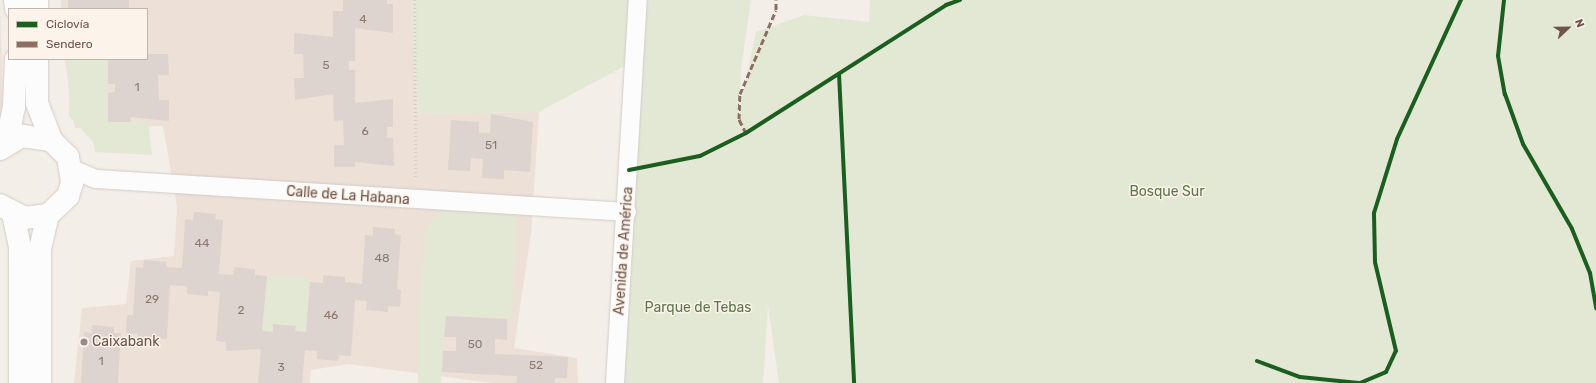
<!DOCTYPE html>
<html>
<head>
<meta charset="utf-8">
<style>
  body { margin:0 }
  #map { position:relative; width:1596px; height:383px; overflow:hidden; background:#f4eee8; font-family:Rubik,sans-serif }
  div>[style] { position:absolute }
  .residential>* { inset:0; background:#ece0d7 }
  .green>* { inset:0; background:#e3e8d5 }
  .building>* { inset:0; background:#ddd4cf; transform-origin:0 0 }
  .path>* { height:2.5px; margin-top:-1.25px; transform-origin:0; background:repeating-linear-gradient(90deg,#d4cdca 0 1px,transparent 0 4px) }
  .roads { filter:drop-shadow(0 0 1px #d2cbc7) drop-shadow(0 0 1px #d2cbc7) }
  .street>* { height:18px; margin:-9px; padding:0 9px; transform-origin:9px; border-radius:9px; background:#fdfcfc }
  .secondary>* { height:22px; margin:-11px; padding:0 11px; transform-origin:11px; border-radius:11px; background:#fdfcfc }
  .quiet>* { height:3px; margin-top:-1.5px; transform-origin:0; background:repeating-linear-gradient(90deg,#8d6e63 0 6px,transparent 0 9px) }
  .cycleway>* { height:4px; margin:-2px; padding:0 2px; transform-origin:2px; border-radius:2px; background:#1b5e20 }
  .dots>* { width:11px; height:11px; translate:-50% -50%; box-sizing:border-box; border:2px solid #fcf3ea; border-radius:50% }
  span { translate:-50% -50%; white-space:nowrap; text-align:center; line-height:1.15; -webkit-text-stroke:3px #fcf3ea; paint-order:stroke }
  .number-label { font-size:12px; color:#8c7870 }
  .number-label span { -webkit-text-stroke-width:0 }
  .park-label { font-size:14px; color:#5d774a }
  .street-label { font-size:14px; color:#6d554d }
  .poi-label { font-size:14px; color:#6d554d }
  .left { translate:0 -50%; text-align:left }
  .legend { position:absolute; left:8px; top:8px; width:140px; height:52px; box-sizing:border-box; background:#fcf3ea; border:1px solid #c3b4ab; margin:0; padding:5px 7px; list-style:none; font-size:12px; color:#6d554d }
  .legend li { display:flex; align-items:center; gap:8px; height:20px }
  .legend b { width:20px; border:1px solid #c3b4ab }
  .north { position:absolute; left:1548px; top:8px; width:40px; height:40px; -webkit-text-stroke:3px #fcf3ea; paint-order:stroke; rotate:68deg; font-size:11px; font-weight:700; line-height:16px; text-align:center; color:#6d554d }
  .north::after { content:''; display:block; margin:auto; width:14px; height:18px; background:#6d554d; clip-path:polygon(50% 0,100% 100%,50% 72%,0 100%) }
</style>
</head>
<body>
<div id="map">
  <div class="residential">
    <div style="clip-path:polygon(0 0,3px 113px,0 116px)"></div>
    <div style="clip-path:polygon(61px 0,411px 0,418px 114px,539px 112px,531px 233px,514px 348px,577px 358px,578px 383px,492px 383px,348px 364px,311px 370px,310px 383px,74px 383px,82px 308px,126px 304px,131px 261px,174px 256px,177px 206px,163px 126px,75px 128px,65px 59px,147px 59px,147px 9px,61px 9px)"></div>
  </div>
  <div class="green">
    <div style="clip-path:polygon(411px 0,751px 0,741px 69px,739px 113px,756px 32px,804px 15px,869px 22px,870px 0,1596px 0,1596px 383px,779px 383px,768px 306px,763px 383px,623px 383px,643px 56px,539px 112px,418px 114px)"></div>
    <div style="clip-path:polygon(68px 59px,108px 59px,108px 122px,148px 121px,152px 155px,95px 152px,93px 142px,69px 116px)"></div>
    <div style="clip-path:polygon(442px 210px,517px 215px,512px 315px,507px 319px,446px 316px,441px 383px,418px 383px,418px 311px,426px 228px)"></div>
    <div style="clip-path:polygon(267px 276px,309px 277px,306px 332px,295px 331px,296px 326px,273px 325px,273px 332px,262px 331px)"></div>
  </div>
  <div class="building">
    <div style="left:68px;top:0;width:61px;height:9px"></div>
    <div style="clip-path:polygon(343px 0,387px 0,387px 4px,393px 4px,393px 33px,355px 28px,355px 61px,349px 61px,349px 70px,355px 70px,355px 103px,393px 99px,393px 127px,387px 127px,387px 138px,393px 138px,394px 166px,355px 162px,355px 167px,334px 167px,334px 145px,344px 145px,343px 120px,334px 121px,333px 94px,295px 100px,294px 78px,304px 78px,303px 54px,294px 54px,294px 33px,333px 37px,333px 11px,343px 11px)"></div>
    <div style="clip-path:polygon(147px 54px,168px 54px,169px 75px,158px 75px,159px 100px,169px 100px,169px 121px,130px 117px,131px 122px,108px 122px,108px 93px,115px 92px,115px 84px,108px 84px,108px 59px,147px 59px)"></div>
    <div style="clip-path:polygon(491px 114px,533px 122px,530px 172px,504px 170px,504px 179px,482px 178px,483px 159px,471px 158px,470px 171px,448px 170px,451px 120px,479px 122px,479px 133px,490px 133px)"></div>
    <div style="clip-path:polygon(194px 212px,216px 214px,215px 219px,223px 220px,219px 274px,233px 275px,234px 267px,255px 269px,255px 275px,267px 276px,262px 331px,273px 332px,273px 324px,296px 326px,295px 331px,306px 332px,310px 282px,323px 283px,323px 275px,345px 277px,345px 282px,362px 284px,365px 235px,373px 236px,373px 227px,395px 229px,395px 234px,401px 235px,397px 289px,401px 290px,400px 307px,388px 306px,388px 312px,366px 310px,367px 301px,355px 300px,351px 356px,339px 355px,338px 361px,317px 359px,317px 351px,305px 350px,302px 383px,258px 383px,261px 349px,226px 351px,226px 342px,216px 341px,220px 292px,208px 291px,208px 296px,187px 294px,187px 286px,170px 285px,167px 339px,159px 339px,159px 345px,138px 344px,138px 334px,126px 333px,127px 315px,133px 315px,136px 267px,143px 268px,144px 260px,166px 262px,166px 267px,182px 268px,185px 219px,193px 220px)"></div>
    <div style="clip-path:polygon(446px 316px,507px 319px,507px 340px,495px 339px,495px 354px,568px 357px,567px 378px,555px 378px,555px 383px,516px 383px,517px 376px,442px 372px,443px 351px,456px 351px,456px 337px,444px 337px)"></div>
    <div style="clip-path:polygon(92px 325px,114px 327px,114px 333px,121px 333px,118px 383px,81px 383px,84px 332px,92px 333px)"></div>
  </div>
  <div class="path">
    <div style="left:415px;top:0;width:179px;rotate:89.7deg"></div>
  </div>
  <div class="roads">
    <div class="street">
      <div style="left:72px;top:169px;width:26px;rotate:23deg"></div>
      <div style="left:96px;top:179px;width:532px;rotate:3.56deg"></div>
      <div style="left:615px;top:383px;width:384px;rotate:-86.6deg"></div>
    </div>
    <div class="secondary">
      <div style="left:15px;top:0;width:9px;rotate:84deg"></div>
      <div style="left:37px;top:0;width:9px;rotate:90deg"></div>
      <div style="left:37px;top:59px;width:44px;rotate:90deg"></div>
      <div style="left:37px;top:103px;width:40px;rotate:69deg"></div>
      <div style="left:7px;top:142px;width:36px;rotate:-79deg"></div>
      <div style="left:14px;top:107px;width:48px;rotate:-87.6deg"></div>
      <div style="left:0;top:149px;width:26px;rotate:-31deg"></div>
      <div style="left:22px;top:136px;width:29px;rotate:8deg"></div>
      <div style="left:51px;top:140px;width:24px;rotate:45deg"></div>
      <div style="left:68px;top:157px;width:26px;rotate:81deg"></div>
      <div style="left:72px;top:183px;width:14px;rotate:107deg"></div>
      <div style="left:68px;top:196px;width:28px;rotate:136deg"></div>
      <div style="left:48px;top:215px;width:23px;rotate:173deg"></div>
      <div style="left:25px;top:218px;width:28px;rotate:-153deg"></div>
      <div style="left:13px;top:214px;width:35px;rotate:78deg"></div>
      <div style="left:20px;top:248px;width:135px;rotate:90deg"></div>
      <div style="left:40px;top:383px;width:134px;rotate:-90deg"></div>
      <div style="left:40px;top:249px;width:35px;rotate:-77deg"></div>
    </div>
  </div>
  <div class="quiet">
    <div style="left:746px;top:133px;width:16px;rotate:-117deg"></div>
    <div style="left:739px;top:119px;width:25px;rotate:-88deg"></div>
    <div style="left:740px;top:94px;width:91px;rotate:-66.8deg"></div>
    <div style="left:776px;top:10px;width:10px;rotate:-90deg"></div>
  </div>
  <div class="cycleway">
    <div style="left:1504px;top:0;width:56px;rotate:96.1deg"></div>
    <div style="left:1498px;top:56px;width:39px;rotate:80deg"></div>
    <div style="left:1505px;top:94px;width:53px;rotate:70.2deg"></div>
    <div style="left:1523px;top:144px;width:98px;rotate:60deg"></div>
    <div style="left:1572px;top:229px;width:48px;rotate:67.8deg"></div>
    <div style="left:1590px;top:273px;width:36px;rotate:80deg"></div>
    <div style="left:839px;top:74px;width:309px;rotate:87.2deg"></div>
    <div style="left:629px;top:170px;width:72px;rotate:-11.2deg"></div>
    <div style="left:700px;top:156px;width:51px;rotate:-26.6deg"></div>
    <div style="left:746px;top:133px;width:237px;rotate:-32.6deg"></div>
    <div style="left:946px;top:5px;width:15px;rotate:-20deg"></div>
    <div style="left:1257px;top:361px;width:46px;rotate:20.4deg"></div>
    <div style="left:1300px;top:377px;width:59px;rotate:5.8deg"></div>
    <div style="left:1360px;top:383px;width:28px;rotate:-23deg"></div>
    <div style="left:1386px;top:372px;width:23px;rotate:-65deg"></div>
    <div style="left:1396px;top:351px;width:91px;rotate:-103.3deg"></div>
    <div style="left:1375px;top:262px;width:49px;rotate:-91.2deg"></div>
    <div style="left:1374px;top:213px;width:77px;rotate:-72.7deg"></div>
    <div style="left:1397px;top:139px;width:153px;rotate:-65.3deg"></div>
  </div>
  <div class="dots">
    <div style="left:84px;top:342px;background:#9c8b83"></div>
  </div>
  <div class="number-label">
    <span style="left:363px;top:20px">4</span>
    <span style="left:326px;top:66px">5</span>
    <span style="left:137px;top:88px">1</span>
    <span style="left:365px;top:132px">6</span>
    <span style="left:491px;top:146px">51</span>
    <span style="left:202px;top:244px">44</span>
    <span style="left:382px;top:259px">48</span>
    <span style="left:152px;top:300px">29</span>
    <span style="left:241px;top:311px">2</span>
    <span style="left:331px;top:316px">46</span>
    <span style="left:475px;top:345px">50</span>
    <span style="left:101px;top:362px">1</span>
    <span style="left:536px;top:366px">52</span>
    <span style="left:281px;top:368px">3</span>
  </div>
  <div class="park-label">
    <span style="left:1167px;top:192px">Bosque Sur</span>
    <span style="left:698px;top:308px">Parque de Tebas</span>
  </div>
  <div class="street-label">
    <span style="left:348px;top:196px;rotate:4deg">Calle de La Habana</span>
    <span style="left:624px;top:251px;rotate:-86deg">Avenida de América</span>
  </div>
  <div class="poi-label">
    <span class="left" style="left:92px;top:342px">Caixabank</span>
  </div>
  <ul class="legend">
  <li><b style="height:5px;background:#1b5e20"></b>Ciclovía</li>
  <li><b style="height:5px;background:#8d6e63"></b>Sendero</li>
  </ul>
  <div class="north">N</div>
</div>
</body>
</html>
